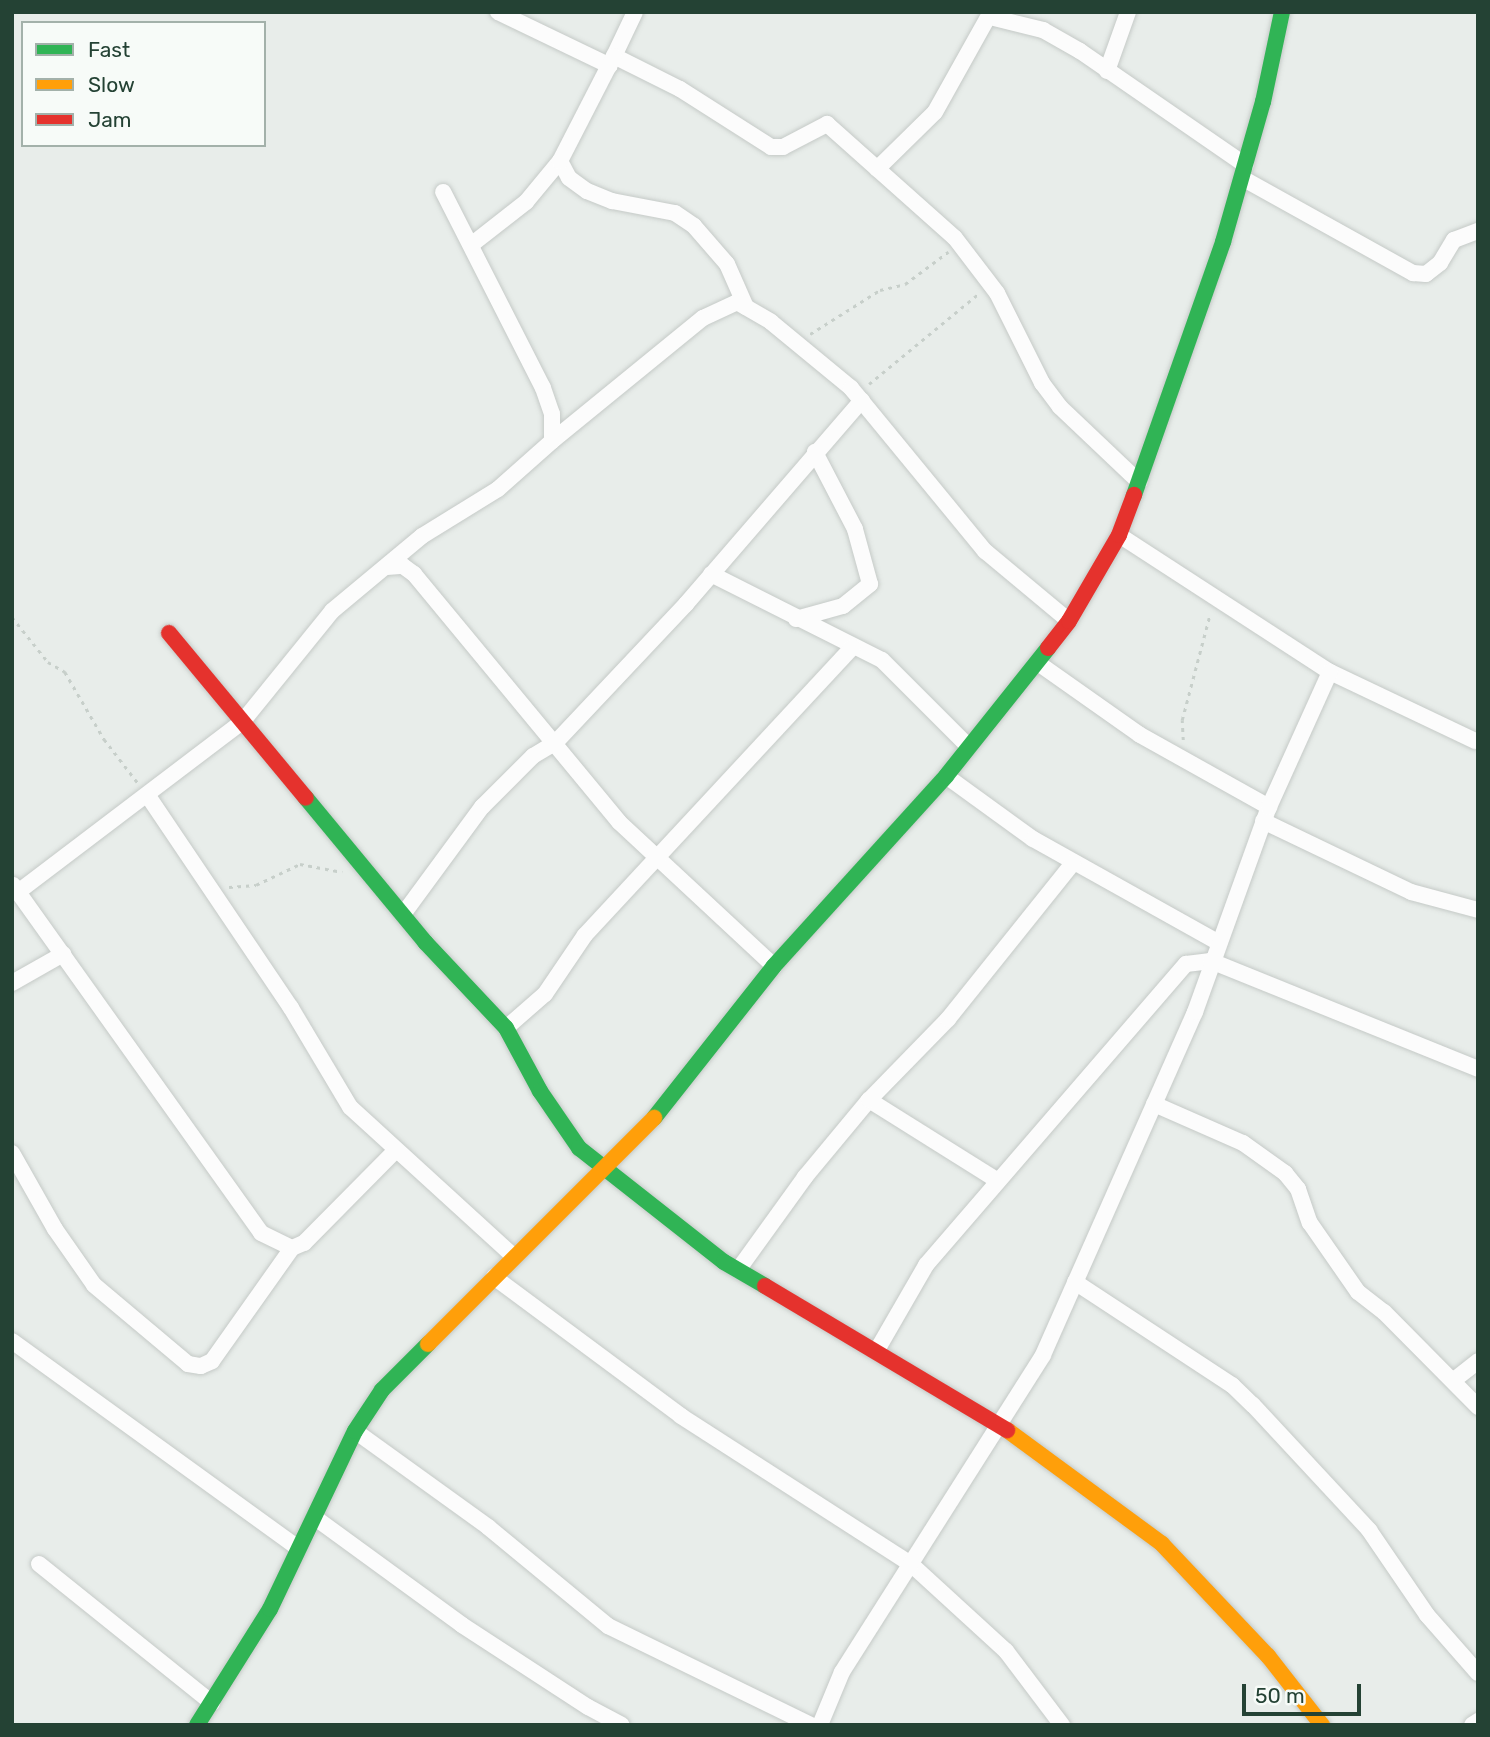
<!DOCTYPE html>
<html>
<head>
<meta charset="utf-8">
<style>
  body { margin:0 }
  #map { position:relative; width:1490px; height:1737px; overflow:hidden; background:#e8edea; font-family:Rubik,sans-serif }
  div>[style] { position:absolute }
  .path>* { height:2.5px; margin-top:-1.25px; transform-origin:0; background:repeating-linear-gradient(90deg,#c7cfca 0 3.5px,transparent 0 8.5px) }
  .roads { filter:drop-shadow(0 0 2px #c5cac7) drop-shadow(0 0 2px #c5cac7) }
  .street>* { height:16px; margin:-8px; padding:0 8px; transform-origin:8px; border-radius:8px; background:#fcfcfc }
  .fast>* { height:16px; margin:-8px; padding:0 8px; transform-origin:8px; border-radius:8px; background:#30b455 }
  .slow>* { height:16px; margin:-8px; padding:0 8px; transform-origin:8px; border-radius:8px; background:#ff9f0a }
  .jam>* { height:16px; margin:-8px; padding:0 8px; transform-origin:8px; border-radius:8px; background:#e5322d }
  span { translate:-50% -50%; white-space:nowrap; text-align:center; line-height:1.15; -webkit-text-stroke:7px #f7fbf8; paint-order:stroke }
  .frame { position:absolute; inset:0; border:14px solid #244234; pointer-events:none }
  .legend { position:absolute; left:21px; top:21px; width:245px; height:126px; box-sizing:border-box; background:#f7fbf8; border:2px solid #a3b1aa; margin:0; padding:9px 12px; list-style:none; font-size:21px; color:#244234 }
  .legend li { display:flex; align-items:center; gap:14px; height:35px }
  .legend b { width:35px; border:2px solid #a3b1aa }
  .scale { position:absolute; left:1242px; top:1684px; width:119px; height:32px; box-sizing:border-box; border:4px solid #244234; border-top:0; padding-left:9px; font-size:21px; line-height:24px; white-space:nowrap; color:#244234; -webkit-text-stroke:5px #f7fbf8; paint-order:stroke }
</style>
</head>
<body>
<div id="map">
  <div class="path">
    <div style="left:810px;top:334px;width:83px;rotate:-32.2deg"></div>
    <div style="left:880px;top:290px;width:26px;rotate:-13deg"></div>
    <div style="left:905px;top:284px;width:54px;rotate:-36.7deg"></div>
    <div style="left:869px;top:384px;width:140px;rotate:-39.5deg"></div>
    <div style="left:12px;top:617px;width:58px;rotate:51.3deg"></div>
    <div style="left:48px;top:662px;width:20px;rotate:30deg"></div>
    <div style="left:65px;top:672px;width:78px;rotate:59.8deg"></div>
    <div style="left:104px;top:739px;width:56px;rotate:52.3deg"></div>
    <div style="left:1183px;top:740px;width:20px;rotate:-93deg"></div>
    <div style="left:1182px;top:720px;width:110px;rotate:-75.2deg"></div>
    <div style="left:229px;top:887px;width:27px;rotate:-4deg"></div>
    <div style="left:256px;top:885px;width:49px;rotate:-25.5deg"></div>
    <div style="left:300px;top:864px;width:43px;rotate:10.8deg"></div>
  </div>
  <div class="roads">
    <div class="street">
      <div style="left:498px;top:12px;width:124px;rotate:25.7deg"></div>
      <div style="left:635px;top:12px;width:49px;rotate:115.5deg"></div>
      <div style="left:614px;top:56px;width:74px;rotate:26.6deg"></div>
      <div style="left:680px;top:89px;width:108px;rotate:32.5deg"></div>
      <div style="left:771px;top:147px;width:12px"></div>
      <div style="left:783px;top:147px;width:50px;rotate:-27.6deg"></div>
      <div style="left:827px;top:124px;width:171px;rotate:41.7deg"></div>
      <div style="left:955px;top:238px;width:69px;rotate:52.6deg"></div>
      <div style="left:997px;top:293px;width:101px;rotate:63.4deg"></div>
      <div style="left:1042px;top:383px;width:30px;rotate:53deg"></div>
      <div style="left:1060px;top:407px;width:109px;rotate:43.5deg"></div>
      <div style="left:990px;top:17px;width:55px;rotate:13.8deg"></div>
      <div style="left:1043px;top:30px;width:43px;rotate:29.6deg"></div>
      <div style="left:1080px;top:51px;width:201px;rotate:34.6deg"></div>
      <div style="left:1107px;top:71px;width:63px;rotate:-70.4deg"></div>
      <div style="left:560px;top:161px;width:19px;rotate:62deg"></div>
      <div style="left:569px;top:178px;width:22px;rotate:36deg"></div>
      <div style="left:587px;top:191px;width:27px;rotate:22deg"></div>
      <div style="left:612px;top:201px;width:64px;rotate:10.8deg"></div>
      <div style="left:675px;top:213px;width:23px;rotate:34deg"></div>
      <div style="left:694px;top:226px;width:50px;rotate:49deg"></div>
      <div style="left:727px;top:264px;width:47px;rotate:66.2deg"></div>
      <div style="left:877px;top:169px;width:81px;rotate:-44.5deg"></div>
      <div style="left:935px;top:112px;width:115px;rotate:-60.8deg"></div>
      <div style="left:1242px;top:178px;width:196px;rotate:29.1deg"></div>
      <div style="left:1413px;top:273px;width:13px;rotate:4deg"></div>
      <div style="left:1426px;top:274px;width:18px;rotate:-38deg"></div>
      <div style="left:1440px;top:263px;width:27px;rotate:-59deg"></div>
      <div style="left:1454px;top:240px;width:26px;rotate:-21deg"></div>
      <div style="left:471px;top:245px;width:70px;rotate:-38deg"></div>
      <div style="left:526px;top:202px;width:53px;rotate:-50.3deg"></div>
      <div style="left:560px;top:161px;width:118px;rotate:-62.8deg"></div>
      <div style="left:552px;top:441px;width:195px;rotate:-39.2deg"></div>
      <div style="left:703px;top:318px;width:38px;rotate:-25deg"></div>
      <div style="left:737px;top:302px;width:39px;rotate:30deg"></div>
      <div style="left:771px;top:322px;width:104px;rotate:39.5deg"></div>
      <div style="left:851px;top:388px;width:211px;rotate:50.6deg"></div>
      <div style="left:985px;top:551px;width:109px;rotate:39.8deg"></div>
      <div style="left:1119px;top:535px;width:252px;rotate:33deg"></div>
      <div style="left:1330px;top:672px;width:161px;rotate:25.4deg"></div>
      <div style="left:387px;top:567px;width:16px;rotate:-4deg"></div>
      <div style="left:403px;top:566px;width:14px;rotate:36deg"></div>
      <div style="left:414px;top:574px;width:322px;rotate:50.4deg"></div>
      <div style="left:619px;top:822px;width:212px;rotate:42.9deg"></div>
      <div style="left:711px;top:574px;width:191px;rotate:26.7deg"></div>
      <div style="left:882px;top:660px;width:123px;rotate:45deg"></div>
      <div style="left:796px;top:619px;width:49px;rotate:-15.5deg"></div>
      <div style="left:843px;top:606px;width:35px;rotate:-39deg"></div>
      <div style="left:870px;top:584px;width:57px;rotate:-105.3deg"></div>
      <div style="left:855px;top:529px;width:87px;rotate:-117.5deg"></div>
      <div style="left:1038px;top:663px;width:125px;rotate:35.2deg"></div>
      <div style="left:1140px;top:735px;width:148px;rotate:29.2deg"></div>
      <div style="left:946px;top:776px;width:107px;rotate:35.9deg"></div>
      <div style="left:1033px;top:839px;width:211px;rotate:29.2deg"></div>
      <div style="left:148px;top:796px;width:256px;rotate:56deg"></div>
      <div style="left:291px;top:1008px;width:115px;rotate:59.2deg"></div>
      <div style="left:350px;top:1107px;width:222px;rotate:42.4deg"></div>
      <div style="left:1263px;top:821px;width:164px;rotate:25.6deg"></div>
      <div style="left:1411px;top:892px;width:69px;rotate:15deg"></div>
      <div style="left:13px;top:885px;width:427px;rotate:54.5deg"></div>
      <div style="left:261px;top:1233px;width:34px;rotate:26deg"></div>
      <div style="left:292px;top:1248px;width:13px;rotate:-23deg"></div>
      <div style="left:304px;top:1243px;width:131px;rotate:-45.3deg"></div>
      <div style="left:18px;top:892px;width:283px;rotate:-37.2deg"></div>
      <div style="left:243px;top:721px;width:141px;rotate:-51deg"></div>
      <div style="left:332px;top:611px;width:117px;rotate:-39.8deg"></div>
      <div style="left:422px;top:536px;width:89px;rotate:-31.7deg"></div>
      <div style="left:498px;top:489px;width:72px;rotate:-41.6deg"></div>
      <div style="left:552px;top:441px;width:27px;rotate:-90deg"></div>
      <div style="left:552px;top:414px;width:28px;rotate:-109deg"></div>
      <div style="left:543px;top:388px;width:220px;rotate:-117deg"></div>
      <div style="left:404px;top:913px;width:132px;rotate:-53.7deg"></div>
      <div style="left:482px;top:807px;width:72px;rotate:-45deg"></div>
      <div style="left:533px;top:756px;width:27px;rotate:-31deg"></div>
      <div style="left:556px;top:742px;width:190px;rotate:-46.7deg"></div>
      <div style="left:686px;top:604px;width:269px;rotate:-49.2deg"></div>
      <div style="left:12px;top:983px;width:59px;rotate:-29.6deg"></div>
      <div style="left:506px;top:1028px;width:52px;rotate:-41.1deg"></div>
      <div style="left:545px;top:994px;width:71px;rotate:-55.9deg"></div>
      <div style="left:585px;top:935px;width:393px;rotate:-47.1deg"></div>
      <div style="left:869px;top:1100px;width:152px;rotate:32.1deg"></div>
      <div style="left:1154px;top:1104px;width:97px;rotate:23.7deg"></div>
      <div style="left:1243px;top:1143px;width:52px;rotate:35.5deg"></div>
      <div style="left:1285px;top:1173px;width:21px;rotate:51deg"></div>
      <div style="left:1298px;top:1189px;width:36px;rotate:71deg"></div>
      <div style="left:1310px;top:1223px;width:84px;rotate:55.2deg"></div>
      <div style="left:1358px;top:1292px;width:33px;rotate:38deg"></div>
      <div style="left:1384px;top:1312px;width:134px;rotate:45.3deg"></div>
      <div style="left:12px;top:1153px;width:87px;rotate:60.5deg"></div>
      <div style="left:55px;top:1229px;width:68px;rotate:55.1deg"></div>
      <div style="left:94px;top:1285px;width:123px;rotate:40deg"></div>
      <div style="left:188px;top:1364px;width:13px;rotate:9deg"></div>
      <div style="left:201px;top:1366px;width:12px;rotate:-24deg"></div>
      <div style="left:212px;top:1361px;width:138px;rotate:-54.7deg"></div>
      <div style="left:738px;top:1270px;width:115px;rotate:-54.2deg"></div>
      <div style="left:805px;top:1177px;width:100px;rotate:-50.3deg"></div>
      <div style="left:869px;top:1100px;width:113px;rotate:-45.7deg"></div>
      <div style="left:948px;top:1019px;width:200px;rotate:-51.3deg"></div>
      <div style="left:494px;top:1277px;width:233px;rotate:36.6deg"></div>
      <div style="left:681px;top:1416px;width:275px;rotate:32.8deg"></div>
      <div style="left:912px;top:1565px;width:127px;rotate:42.5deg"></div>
      <div style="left:1006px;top:1651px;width:93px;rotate:52.9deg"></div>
      <div style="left:1075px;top:1282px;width:188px;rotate:33.3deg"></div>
      <div style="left:1232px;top:1385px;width:29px;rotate:44deg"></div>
      <div style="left:1253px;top:1405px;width:171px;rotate:47.1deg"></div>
      <div style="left:1369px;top:1530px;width:103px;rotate:55.7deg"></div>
      <div style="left:1427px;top:1615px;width:77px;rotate:48.7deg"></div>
      <div style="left:12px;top:1341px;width:354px;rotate:35.9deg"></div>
      <div style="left:877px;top:1350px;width:98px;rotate:-60deg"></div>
      <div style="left:926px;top:1265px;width:398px;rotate:-49.2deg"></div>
      <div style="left:1186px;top:964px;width:25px;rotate:-7deg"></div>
      <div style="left:1211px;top:961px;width:288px;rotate:22deg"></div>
      <div style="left:1454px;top:1380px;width:31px;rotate:-38deg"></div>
      <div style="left:355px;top:1431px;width:164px;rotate:35.8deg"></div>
      <div style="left:488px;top:1527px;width:156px;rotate:39.5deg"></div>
      <div style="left:608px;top:1626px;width:226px;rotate:26deg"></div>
      <div style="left:314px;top:1517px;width:183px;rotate:36.1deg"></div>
      <div style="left:462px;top:1625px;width:150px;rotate:33.1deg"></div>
      <div style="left:588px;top:1707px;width:38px;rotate:28deg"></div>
      <div style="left:39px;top:1564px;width:222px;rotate:38.8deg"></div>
      <div style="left:820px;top:1725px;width:57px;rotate:-67.5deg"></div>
      <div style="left:842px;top:1672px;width:375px;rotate:-57.6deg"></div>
      <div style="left:1043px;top:1355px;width:375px;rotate:-66.1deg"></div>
      <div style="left:1195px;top:1012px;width:218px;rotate:-70.2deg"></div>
      <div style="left:1269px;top:807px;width:148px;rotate:-65.7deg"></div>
      <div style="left:1472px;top:1725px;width:7px;rotate:-34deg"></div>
    </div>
    <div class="fast">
      <div style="left:1134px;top:495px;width:268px;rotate:-70.6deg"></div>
      <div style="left:1223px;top:242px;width:146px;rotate:-74.1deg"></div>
      <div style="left:1263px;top:102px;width:92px;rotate:-78.1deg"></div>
      <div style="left:306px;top:798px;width:187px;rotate:50.4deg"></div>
      <div style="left:425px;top:942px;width:118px;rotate:46.7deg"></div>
      <div style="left:506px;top:1028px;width:72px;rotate:61.6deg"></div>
      <div style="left:540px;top:1091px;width:69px;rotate:55.6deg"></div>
      <div style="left:579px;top:1148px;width:184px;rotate:38.2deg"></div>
      <div style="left:724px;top:1262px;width:48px;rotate:30.3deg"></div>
      <div style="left:654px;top:1118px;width:194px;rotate:-51.7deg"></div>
      <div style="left:774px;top:966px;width:256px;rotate:-47.8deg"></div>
      <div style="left:946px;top:776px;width:164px;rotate:-51.4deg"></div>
      <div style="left:197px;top:1725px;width:137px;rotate:-57.8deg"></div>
      <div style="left:270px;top:1609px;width:197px;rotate:-64.5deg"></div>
      <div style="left:355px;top:1431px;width:49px;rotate:-56.6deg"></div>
      <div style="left:382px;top:1390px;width:65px;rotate:-45deg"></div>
    </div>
    <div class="slow">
      <div style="left:428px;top:1344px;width:320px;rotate:-45deg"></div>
      <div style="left:1007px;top:1430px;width:192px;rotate:36.3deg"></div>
      <div style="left:1162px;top:1544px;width:154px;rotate:46.6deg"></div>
      <div style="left:1268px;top:1656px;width:88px;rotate:52deg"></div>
    </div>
    <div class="jam">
      <div style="left:169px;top:633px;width:214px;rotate:50.3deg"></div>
      <div style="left:1048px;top:648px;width:34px;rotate:-52deg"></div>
      <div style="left:1069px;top:621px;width:99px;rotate:-59.8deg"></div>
      <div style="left:1119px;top:535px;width:43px;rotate:-69.4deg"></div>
      <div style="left:765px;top:1286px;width:282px;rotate:30.8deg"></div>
    </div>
  </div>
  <div class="frame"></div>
  <ul class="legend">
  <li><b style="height:9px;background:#30b455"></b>Fast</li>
  <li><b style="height:9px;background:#ff9f0a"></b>Slow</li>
  <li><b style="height:9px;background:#e5322d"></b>Jam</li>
  </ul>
  <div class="scale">50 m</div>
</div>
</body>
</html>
